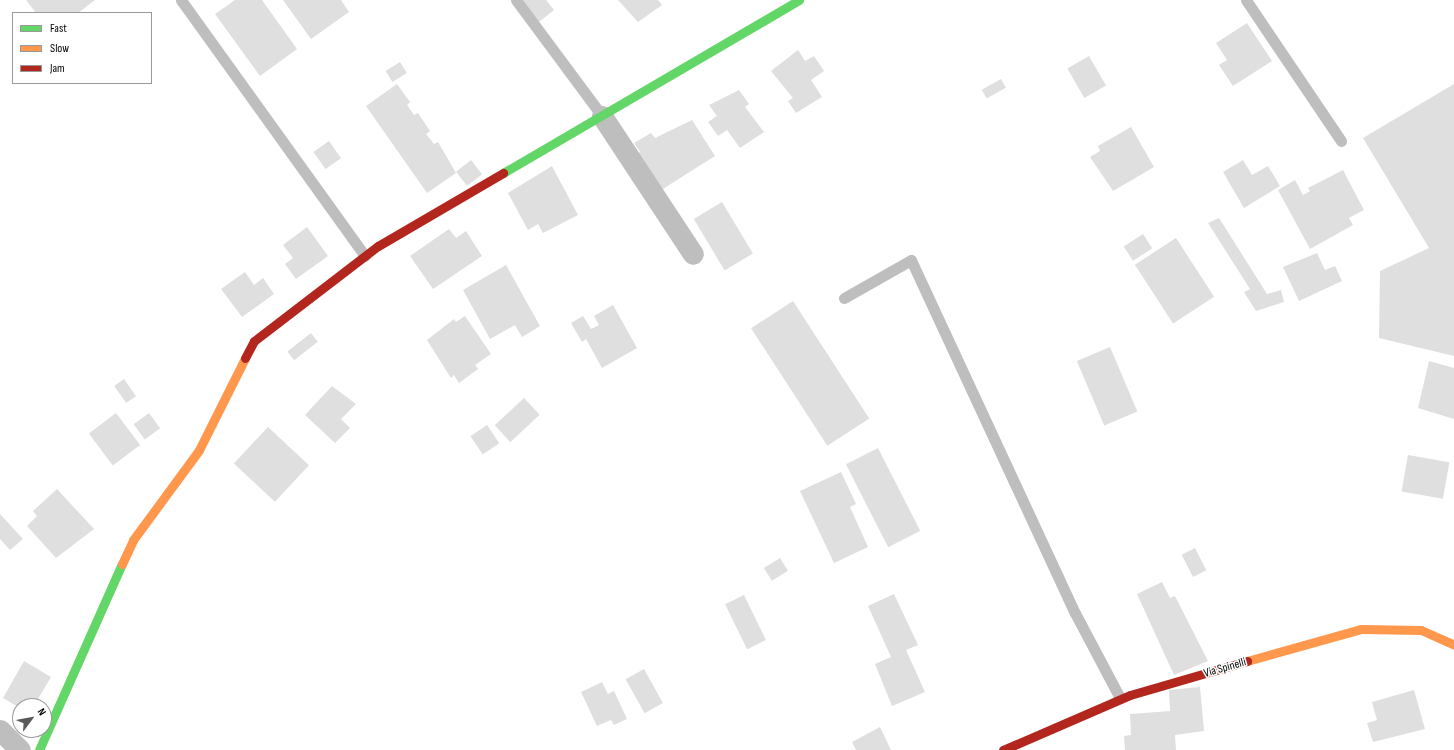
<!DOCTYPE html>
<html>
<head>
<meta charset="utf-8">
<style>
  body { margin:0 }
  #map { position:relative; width:1454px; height:750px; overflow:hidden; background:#fff; font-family:"Sofia Sans Condensed",sans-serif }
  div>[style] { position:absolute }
  .building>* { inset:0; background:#dfdfdf; transform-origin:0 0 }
  .lane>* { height:11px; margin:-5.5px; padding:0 5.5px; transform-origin:5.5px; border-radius:5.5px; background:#bebebe }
  .street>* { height:21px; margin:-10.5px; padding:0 10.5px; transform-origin:10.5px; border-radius:10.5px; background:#bebebe }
  .fast>* { height:9px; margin:-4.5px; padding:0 4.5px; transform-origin:4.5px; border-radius:4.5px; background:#63d668 }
  .slow>* { height:9px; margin:-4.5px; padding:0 4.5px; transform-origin:4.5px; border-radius:4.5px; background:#ff974d }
  .jam>* { height:9px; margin:-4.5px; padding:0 4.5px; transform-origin:4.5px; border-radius:4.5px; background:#b3261e }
  span { translate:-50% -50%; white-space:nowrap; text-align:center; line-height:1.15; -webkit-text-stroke:3px #fff; paint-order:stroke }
  .street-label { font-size:12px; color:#000 }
  .legend { position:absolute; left:12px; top:12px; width:140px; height:72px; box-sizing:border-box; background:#fff; border:1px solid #999; margin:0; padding:5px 7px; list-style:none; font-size:12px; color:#000 }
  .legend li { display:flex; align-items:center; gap:8px; height:20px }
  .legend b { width:20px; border:1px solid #999 }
  .north { position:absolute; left:12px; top:698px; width:40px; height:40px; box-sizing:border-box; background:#fff; border:1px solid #999; border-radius:50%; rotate:58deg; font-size:11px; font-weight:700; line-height:16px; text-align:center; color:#000 }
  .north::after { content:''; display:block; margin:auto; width:14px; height:18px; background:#595959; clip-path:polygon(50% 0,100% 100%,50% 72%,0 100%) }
</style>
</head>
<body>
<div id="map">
  <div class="building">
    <div style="clip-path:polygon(26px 0,95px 0,78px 13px,36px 13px)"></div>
    <div style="clip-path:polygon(235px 0,262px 0,297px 49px,260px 76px,215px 14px)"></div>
    <div style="clip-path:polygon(283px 0,341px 0,349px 12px,311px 39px)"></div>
    <div style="clip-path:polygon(522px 0,546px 0,554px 10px,539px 22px)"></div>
    <div style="clip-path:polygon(618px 0,658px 0,662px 5px,638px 22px)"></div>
    <div style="clip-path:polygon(1247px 23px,1272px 61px,1233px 86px,1219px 65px,1227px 60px,1216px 43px)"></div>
    <div style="clip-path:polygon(798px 50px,805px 61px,814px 56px,824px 71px,811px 80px,822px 97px,796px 113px,788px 101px,793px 98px,771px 71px)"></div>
    <div style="left:1089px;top:56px;width:34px;height:25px;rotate:60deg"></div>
    <div style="left:400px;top:62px;width:13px;height:17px;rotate:58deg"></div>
    <div style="left:1001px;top:79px;width:10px;height:22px;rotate:61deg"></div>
    <div style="clip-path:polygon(397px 84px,410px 102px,407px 105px,414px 115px,418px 113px,430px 131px,426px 134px,434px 144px,438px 142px,456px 173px,427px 193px,366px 106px)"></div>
    <div style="clip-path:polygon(1454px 84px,1454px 356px,1379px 338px,1380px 271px,1429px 248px,1363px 138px)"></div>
    <div style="clip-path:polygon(739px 90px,749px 104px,745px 107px,764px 132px,740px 148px,727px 130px,718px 136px,708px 122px,717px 116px,709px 105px)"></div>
    <div style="clip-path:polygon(692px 120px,715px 156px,658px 192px,635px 155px,640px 152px,634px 143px,651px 133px,655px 138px)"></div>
    <div style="clip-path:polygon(1131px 127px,1154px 167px,1113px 191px,1090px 157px,1100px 151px,1098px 146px)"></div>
    <div style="left:329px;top:141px;width:21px;height:19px;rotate:55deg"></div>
    <div style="left:471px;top:160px;width:18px;height:19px;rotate:52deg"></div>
    <div style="clip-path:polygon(1243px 160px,1252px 175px,1268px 166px,1280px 186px,1244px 208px,1223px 172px)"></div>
    <div style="clip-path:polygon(552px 166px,578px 215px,543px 233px,538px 224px,528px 230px,508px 193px)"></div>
    <div style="clip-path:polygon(1343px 170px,1364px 210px,1349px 218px,1353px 225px,1310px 249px,1278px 190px,1295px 180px,1303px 195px,1310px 191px,1308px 188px)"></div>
    <div style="left:722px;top:202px;width:60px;height:33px;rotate:59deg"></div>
    <div style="clip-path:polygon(1219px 218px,1267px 294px,1281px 290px,1284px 302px,1256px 311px,1244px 292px,1250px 289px,1208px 223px)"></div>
    <div style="clip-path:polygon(307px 227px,328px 256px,296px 279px,285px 264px,293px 258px,283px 245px)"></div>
    <div style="clip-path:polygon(449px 229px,456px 238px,466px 231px,482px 256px,433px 289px,410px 256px)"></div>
    <div style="left:1143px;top:234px;width:17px;height:23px;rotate:57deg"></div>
    <div style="left:1176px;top:238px;width:70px;height:49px;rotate:57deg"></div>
    <div style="clip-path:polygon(1317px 253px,1325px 270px,1335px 266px,1342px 281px,1299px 301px,1283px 267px)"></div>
    <div style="clip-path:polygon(506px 265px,540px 326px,522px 337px,515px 325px,490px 339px,463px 290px)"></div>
    <div style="clip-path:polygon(245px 272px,254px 285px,263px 278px,274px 294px,242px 317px,221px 289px)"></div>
    <div style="left:793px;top:301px;width:140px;height:50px;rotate:57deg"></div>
    <div style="clip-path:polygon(613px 305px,637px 348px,602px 368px,586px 339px,582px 342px,571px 323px,583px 316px,591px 329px,599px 325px,594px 316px)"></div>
    <div style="clip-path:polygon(465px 316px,491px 354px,475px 365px,478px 369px,459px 383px,454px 375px,451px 378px,427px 340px,454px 319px,456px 322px)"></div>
    <div style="left:311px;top:333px;width:11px;height:30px;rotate:52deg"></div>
    <div style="left:1110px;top:347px;width:70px;height:36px;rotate:67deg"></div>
    <div style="clip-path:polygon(1429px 361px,1454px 368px,1454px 419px,1418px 408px)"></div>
    <div style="left:124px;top:379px;width:21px;height:12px;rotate:55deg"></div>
    <div style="clip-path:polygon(332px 386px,356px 404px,341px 419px,350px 428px,335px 443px,305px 415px)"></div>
    <div style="left:524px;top:398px;width:23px;height:40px;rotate:47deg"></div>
    <div style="left:116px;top:413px;width:40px;height:34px;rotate:53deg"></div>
    <div style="left:149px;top:413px;width:19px;height:19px;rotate:54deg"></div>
    <div style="left:487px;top:425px;width:22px;height:20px;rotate:56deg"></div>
    <div style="left:268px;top:427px;width:56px;height:50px;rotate:43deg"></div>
    <div style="left:878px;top:448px;width:93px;height:36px;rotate:63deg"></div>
    <div style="left:1408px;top:455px;width:42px;height:37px;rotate:10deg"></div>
    <div style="clip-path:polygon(841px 472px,856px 504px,850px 507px,868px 547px,834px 563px,800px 491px)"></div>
    <div style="clip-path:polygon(57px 489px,94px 529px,56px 558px,27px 526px,37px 516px,33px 511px)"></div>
    <div style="clip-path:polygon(0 514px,23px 539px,10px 550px,0 539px)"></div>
    <div style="left:1195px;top:548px;width:25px;height:15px;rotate:63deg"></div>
    <div style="left:780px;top:558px;width:15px;height:19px;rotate:58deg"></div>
    <div style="clip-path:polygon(1162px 582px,1170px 598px,1175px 596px,1208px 661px,1174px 675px,1137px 594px)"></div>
    <div style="clip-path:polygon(894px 594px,918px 645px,906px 650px,925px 692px,892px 706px,875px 664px,891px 657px,868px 606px)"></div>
    <div style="left:744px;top:595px;width:50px;height:21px;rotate:64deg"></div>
    <div style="clip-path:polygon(24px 661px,51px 677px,34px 706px,20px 708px,3px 698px)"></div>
    <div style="left:644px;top:669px;width:39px;height:21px;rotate:61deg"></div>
    <div style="clip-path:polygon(602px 682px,608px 694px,614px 691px,627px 719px,614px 725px,611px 720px,597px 726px,581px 692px)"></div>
    <div style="clip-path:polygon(1200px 687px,1204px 731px,1175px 735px,1176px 750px,1125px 750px,1124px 736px,1131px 735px,1130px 714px,1170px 711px,1169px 690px)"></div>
    <div style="clip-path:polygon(1414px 690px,1425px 729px,1373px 742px,1367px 723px,1377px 720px,1372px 702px)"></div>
    <div style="clip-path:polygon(880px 727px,891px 750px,856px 750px,852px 742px)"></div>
  </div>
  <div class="lane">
    <div style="left:181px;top:0;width:315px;rotate:54.3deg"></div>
    <div style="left:516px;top:0;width:144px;rotate:53.4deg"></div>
    <div style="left:1246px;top:0;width:170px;rotate:56deg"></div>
    <div style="left:844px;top:298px;width:77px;rotate:-29.6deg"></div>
    <div style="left:911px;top:260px;width:389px;rotate:65.1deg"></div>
    <div style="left:1075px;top:613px;width:96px;rotate:62.1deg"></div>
  </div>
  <div class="street">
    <div style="left:602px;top:116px;width:165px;rotate:56.6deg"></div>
    <div style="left:0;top:730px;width:28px;rotate:45deg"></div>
  </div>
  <div class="fast">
    <div style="left:503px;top:173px;width:343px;rotate:-30.3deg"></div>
    <div style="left:39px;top:750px;width:204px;rotate:-66deg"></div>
  </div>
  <div class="slow">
    <div style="left:122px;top:564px;width:26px;rotate:-65deg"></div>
    <div style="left:133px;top:540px;width:112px;rotate:-53.7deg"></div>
    <div style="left:199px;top:450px;width:103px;rotate:-63.4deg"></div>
    <div style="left:1247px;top:661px;width:118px;rotate:-15.7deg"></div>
    <div style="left:1361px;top:629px;width:60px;rotate:1deg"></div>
    <div style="left:1421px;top:630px;width:36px;rotate:24deg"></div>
  </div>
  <div class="jam">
    <div style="left:245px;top:358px;width:19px;rotate:-62deg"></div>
    <div style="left:254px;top:341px;width:156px;rotate:-37.5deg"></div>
    <div style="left:378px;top:246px;width:145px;rotate:-30.3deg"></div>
    <div style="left:1003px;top:750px;width:138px;rotate:-23.4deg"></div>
    <div style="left:1130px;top:695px;width:122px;rotate:-16.2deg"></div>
  </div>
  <div class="street-label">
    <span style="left:1225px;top:668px;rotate:-16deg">Via Spinelli</span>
  </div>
  <ul class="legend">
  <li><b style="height:5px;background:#63d668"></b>Fast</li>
  <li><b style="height:5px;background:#ff974d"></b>Slow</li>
  <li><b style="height:5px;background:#b3261e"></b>Jam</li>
  </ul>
  <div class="north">N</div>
</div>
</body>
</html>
